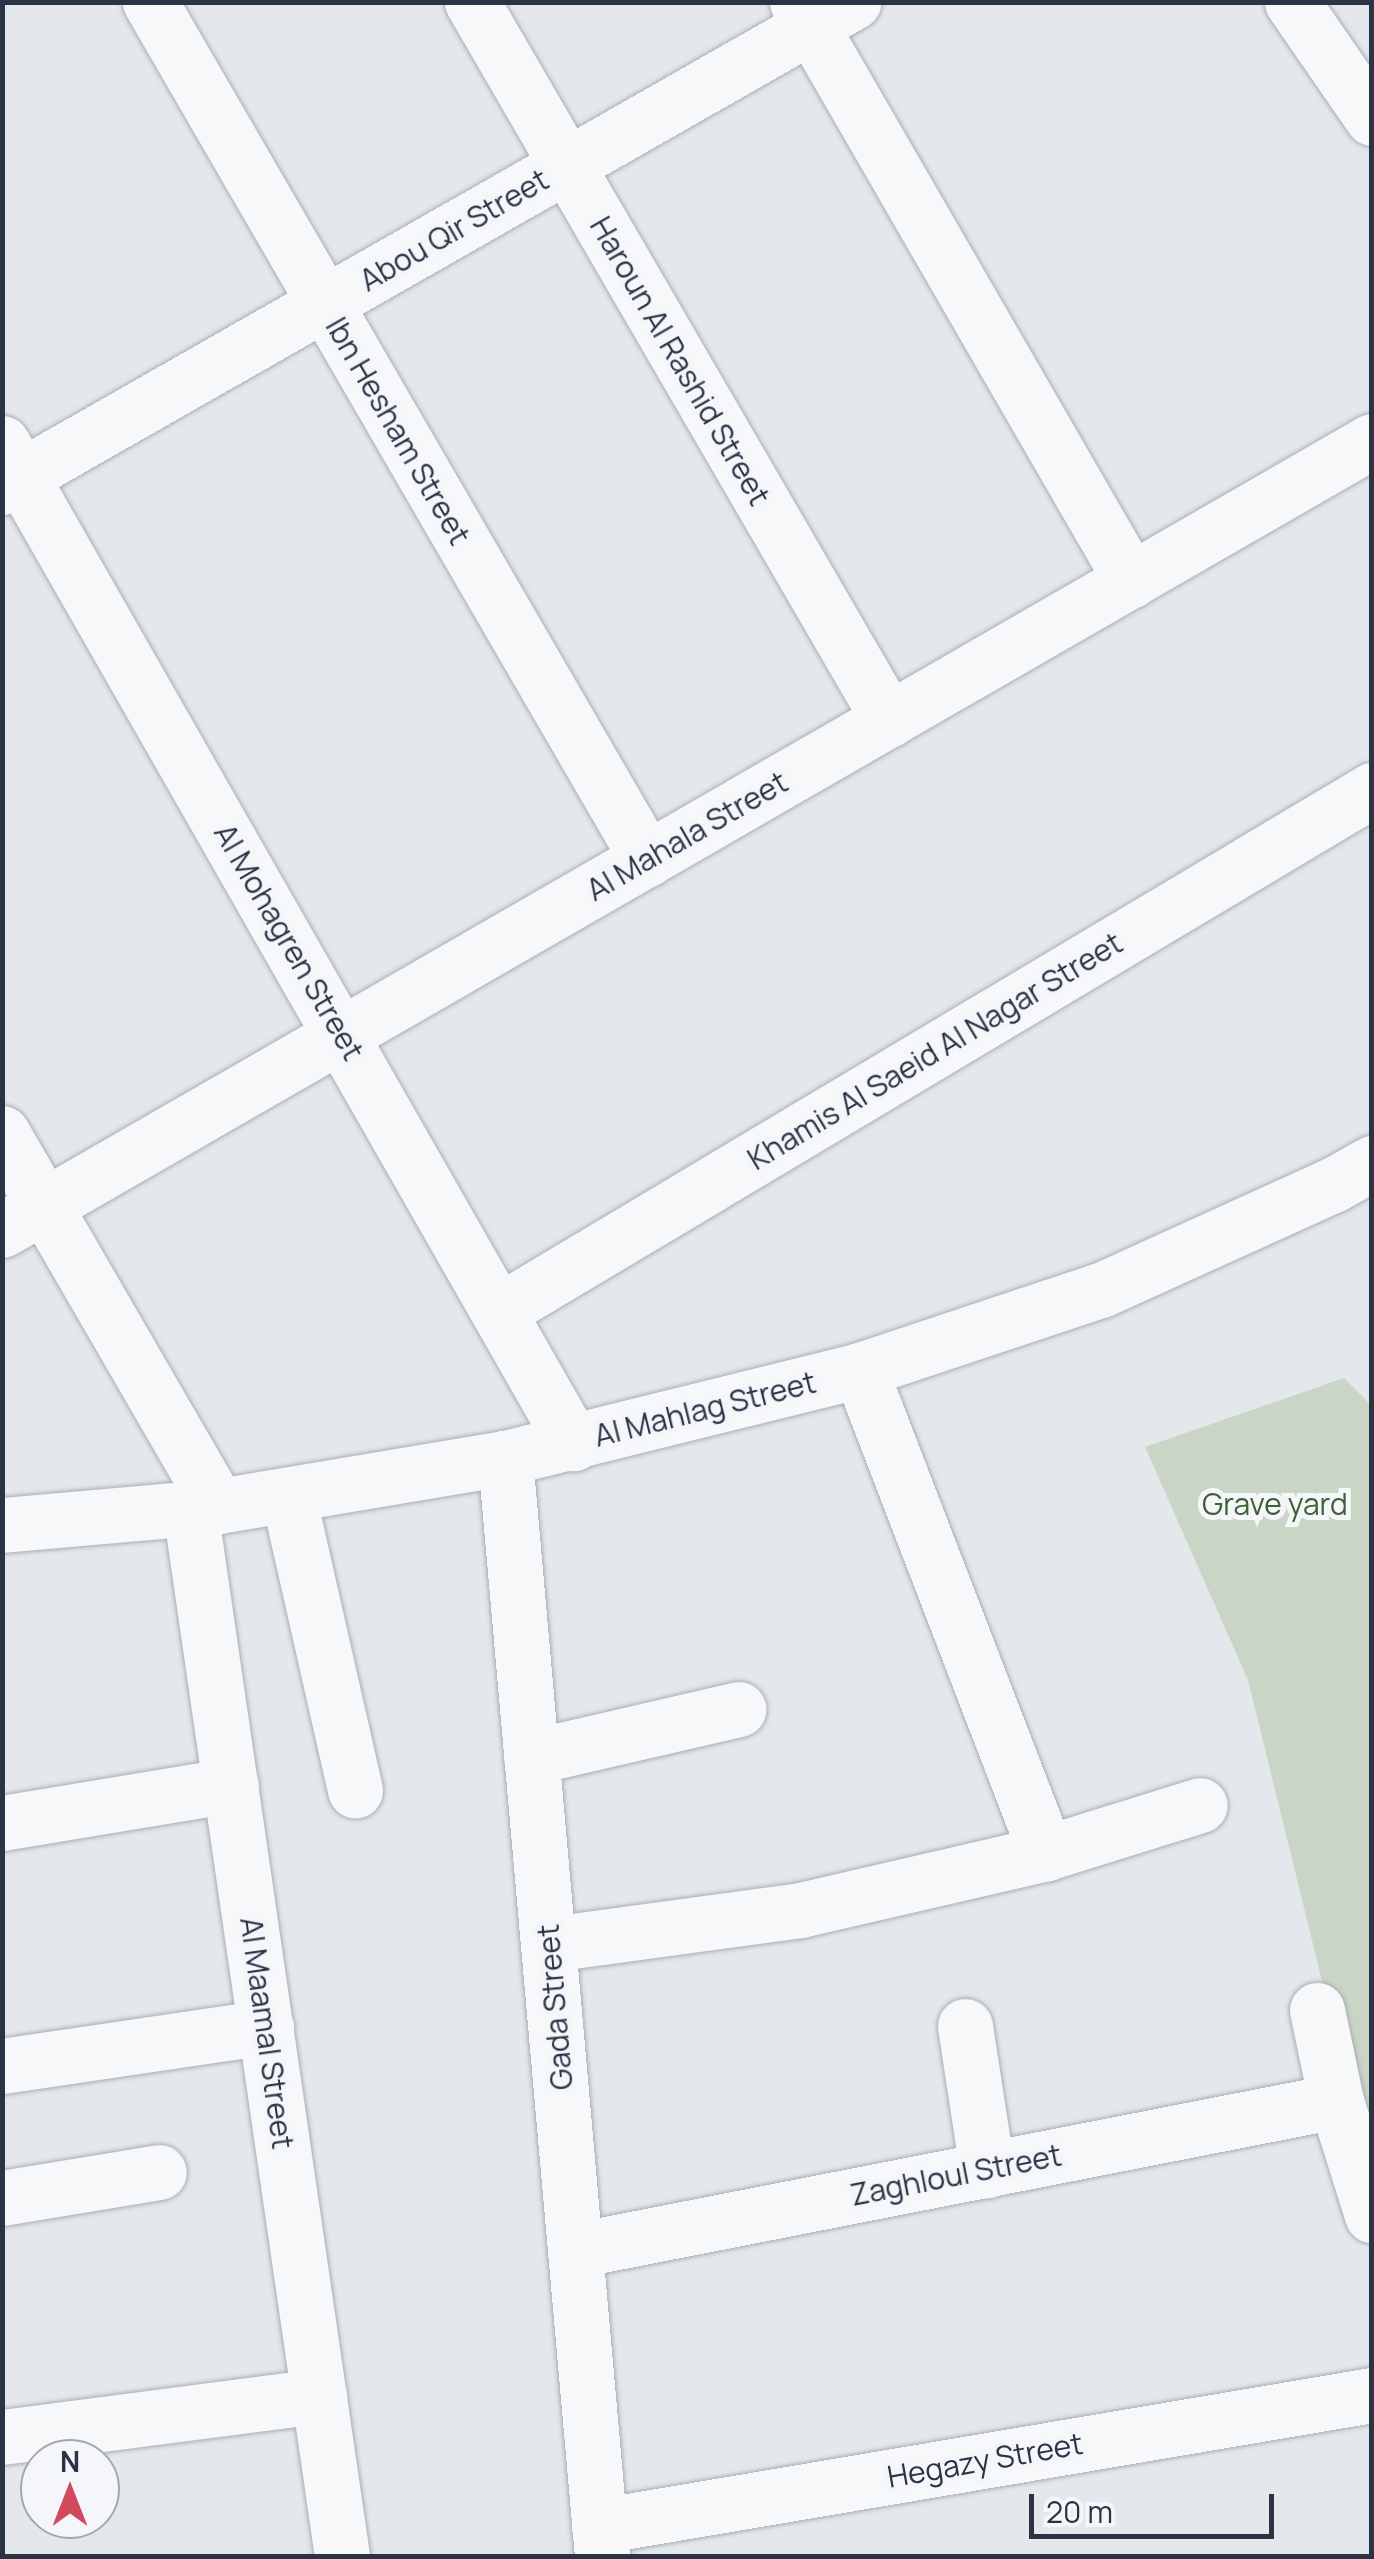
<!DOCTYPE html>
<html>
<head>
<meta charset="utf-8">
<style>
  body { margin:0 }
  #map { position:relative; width:1374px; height:2559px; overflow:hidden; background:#e4e7ec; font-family:Manrope,sans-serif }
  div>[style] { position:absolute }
  .green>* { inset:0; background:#c9d6c5 }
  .roads { filter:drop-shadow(0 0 2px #a9aeb7) drop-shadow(0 0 2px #a9aeb7) }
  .minor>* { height:55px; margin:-27.5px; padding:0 27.5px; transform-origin:27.5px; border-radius:27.5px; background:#f7f8fa }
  span { translate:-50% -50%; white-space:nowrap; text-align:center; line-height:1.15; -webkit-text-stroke:10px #f4f6f9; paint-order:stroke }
  .street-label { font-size:30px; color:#2b3445 }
  .park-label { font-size:30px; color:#3f6138 }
  .frame { position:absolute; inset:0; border:5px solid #2b3445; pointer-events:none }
  .north { position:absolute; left:20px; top:2439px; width:100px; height:100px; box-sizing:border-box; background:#f4f6f9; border:2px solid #a4a8b1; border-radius:50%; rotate:0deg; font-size:28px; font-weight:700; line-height:40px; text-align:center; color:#2b3445 }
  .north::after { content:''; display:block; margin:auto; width:35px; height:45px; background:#d1495b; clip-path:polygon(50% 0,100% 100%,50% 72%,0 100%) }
  .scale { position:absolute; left:1029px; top:2494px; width:245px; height:45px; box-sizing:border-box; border:5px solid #2b3445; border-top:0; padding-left:12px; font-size:30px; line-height:35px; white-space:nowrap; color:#2b3445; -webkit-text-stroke:8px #f4f6f9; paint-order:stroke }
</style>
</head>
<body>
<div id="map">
  <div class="green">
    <div style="clip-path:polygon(1344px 1378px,1371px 1405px,1371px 2160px,1352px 2103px,1248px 1680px,1145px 1447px)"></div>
  </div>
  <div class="roads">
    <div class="minor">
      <div style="left:150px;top:2px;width:991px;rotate:59.89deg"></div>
      <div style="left:472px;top:2px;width:830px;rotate:59.85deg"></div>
      <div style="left:797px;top:2px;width:668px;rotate:59.98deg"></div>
      <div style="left:1292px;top:2px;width:141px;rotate:55.4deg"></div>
      <div style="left:2px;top:443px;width:1152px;rotate:60.27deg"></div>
      <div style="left:2px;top:487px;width:980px;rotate:-29.68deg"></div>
      <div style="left:2px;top:1133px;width:431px;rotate:59.9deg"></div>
      <div style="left:2px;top:1230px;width:1581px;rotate:-29.94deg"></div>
      <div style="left:499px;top:1311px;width:1017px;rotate:-30.83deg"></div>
      <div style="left:860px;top:1370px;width:518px;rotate:68.94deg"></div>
      <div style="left:505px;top:1458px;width:1102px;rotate:84.95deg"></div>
      <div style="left:288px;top:1495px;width:303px;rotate:77.2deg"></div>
      <div style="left:190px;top:1509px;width:1058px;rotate:81.74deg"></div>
      <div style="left:2px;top:1525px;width:217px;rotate:-5deg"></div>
      <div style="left:218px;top:1506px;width:291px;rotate:-9.5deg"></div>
      <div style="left:505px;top:1458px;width:366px;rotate:-13.9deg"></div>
      <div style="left:860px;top:1370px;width:254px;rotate:-18.4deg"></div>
      <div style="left:1101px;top:1290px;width:255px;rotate:-24.4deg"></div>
      <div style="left:1333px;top:1185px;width:45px;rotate:-29.4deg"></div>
      <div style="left:531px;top:1757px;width:213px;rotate:-13deg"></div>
      <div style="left:2px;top:1823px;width:232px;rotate:-9.4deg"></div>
      <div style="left:550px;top:1944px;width:252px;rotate:-7.7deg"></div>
      <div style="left:800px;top:1910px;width:253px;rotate:-13deg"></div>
      <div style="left:1046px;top:1853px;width:161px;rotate:-17.3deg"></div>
      <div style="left:1317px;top:2010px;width:93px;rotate:78.2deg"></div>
      <div style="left:1336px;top:2101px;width:120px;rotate:72.5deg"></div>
      <div style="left:965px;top:2026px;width:146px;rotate:81.3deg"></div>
      <div style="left:2px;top:2066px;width:267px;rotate:-8.4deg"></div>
      <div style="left:2px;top:2198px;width:159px;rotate:-9.4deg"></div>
      <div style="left:576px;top:2250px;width:774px;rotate:-11.09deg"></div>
      <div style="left:2px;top:2437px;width:320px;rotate:-7.4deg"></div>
      <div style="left:599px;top:2526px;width:784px;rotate:-9.62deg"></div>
    </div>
  </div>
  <div class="street-label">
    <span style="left:454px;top:230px;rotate:-30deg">Abou Qir Street</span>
    <span style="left:680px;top:361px;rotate:60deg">Haroun Al Rashid Street</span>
    <span style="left:398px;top:431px;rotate:60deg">Ibn Hesham Street</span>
    <span style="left:687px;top:836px;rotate:-30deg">Al Mahala Street</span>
    <span style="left:289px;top:942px;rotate:60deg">Al Mohagren Street</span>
    <span style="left:935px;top:1051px;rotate:-31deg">Khamis Al Saeid Al Nagar Street</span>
    <span style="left:705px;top:1409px;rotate:-14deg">Al Mahlag Street</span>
    <span style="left:555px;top:2007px;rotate:-95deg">Gada Street</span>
    <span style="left:267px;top:2033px;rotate:82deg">Al Maamal Street</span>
    <span style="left:956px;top:2175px;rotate:-11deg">Zaghloul Street</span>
    <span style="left:985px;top:2460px;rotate:-10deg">Hegazy Street</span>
  </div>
  <div class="park-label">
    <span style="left:1275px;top:1504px">Grave yard</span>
  </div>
  <div class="frame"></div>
  <div class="north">N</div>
  <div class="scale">20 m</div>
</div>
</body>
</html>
